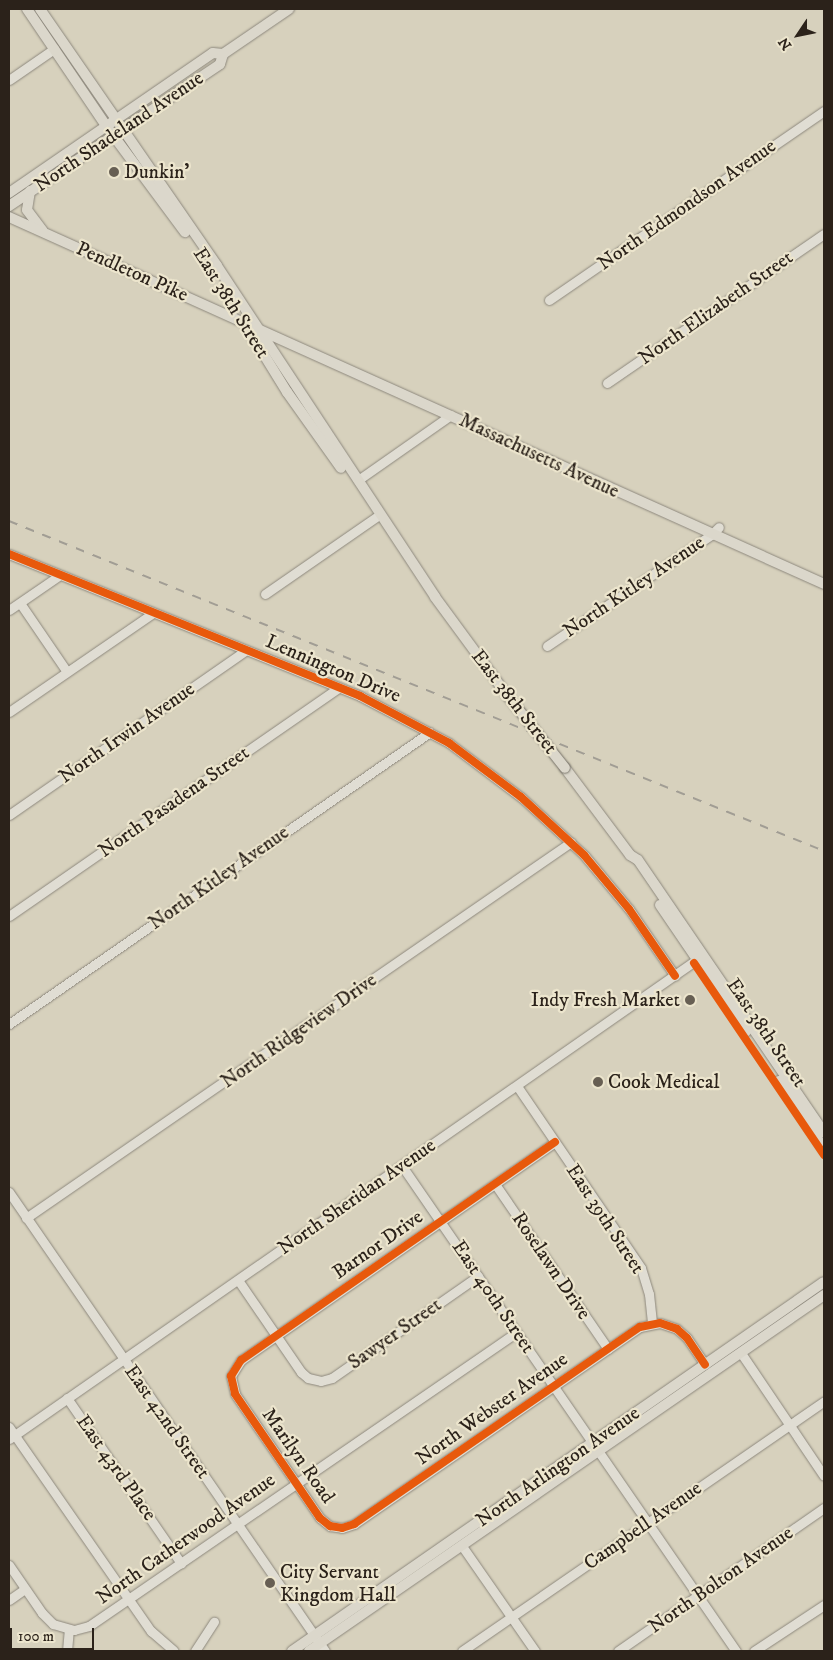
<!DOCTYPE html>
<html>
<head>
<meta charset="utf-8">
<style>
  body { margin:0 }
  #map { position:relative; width:833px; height:1660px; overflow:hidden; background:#d7d1bd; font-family:"IM FELL DW Pica",serif }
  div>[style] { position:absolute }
  .roads { filter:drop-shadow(0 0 1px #8d887d) drop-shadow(0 0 1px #8d887d) }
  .minor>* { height:9px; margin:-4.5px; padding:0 4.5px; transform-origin:4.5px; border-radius:4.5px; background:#e0ddd3 }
  .major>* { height:10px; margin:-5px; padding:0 5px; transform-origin:5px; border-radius:5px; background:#dbd7cb }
  .rail>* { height:2px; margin-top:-1px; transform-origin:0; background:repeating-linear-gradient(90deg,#a19d94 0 9px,transparent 0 18px) }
  .bridges { filter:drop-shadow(0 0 1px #757167) drop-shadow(0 0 1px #757167) }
  .major-bridge>* { height:10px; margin:-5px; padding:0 5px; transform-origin:5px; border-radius:5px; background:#dbd7cb }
  .cycleway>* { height:8px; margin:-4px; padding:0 4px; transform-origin:4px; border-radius:4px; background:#e8590c }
  .dots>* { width:14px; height:14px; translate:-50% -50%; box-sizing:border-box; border:2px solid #ece5cd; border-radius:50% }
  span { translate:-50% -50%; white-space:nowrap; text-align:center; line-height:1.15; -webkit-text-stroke:4.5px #ece5cd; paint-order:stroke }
  .street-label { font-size:20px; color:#2b221a }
  .poi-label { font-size:20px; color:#2b221a }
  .left { translate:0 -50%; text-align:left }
  .right { translate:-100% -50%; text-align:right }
  .frame { position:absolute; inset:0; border:10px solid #2b221a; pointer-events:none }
  .north { position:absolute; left:773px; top:10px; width:50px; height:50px; -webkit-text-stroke:4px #ece5cd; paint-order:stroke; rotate:236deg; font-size:14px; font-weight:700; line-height:20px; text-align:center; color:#2b221a }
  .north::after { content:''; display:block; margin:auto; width:18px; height:22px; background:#2b221a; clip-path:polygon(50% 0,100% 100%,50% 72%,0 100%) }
  .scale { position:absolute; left:10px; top:1628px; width:84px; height:22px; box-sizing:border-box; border:2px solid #2b221a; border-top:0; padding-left:6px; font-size:15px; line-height:18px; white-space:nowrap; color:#2b221a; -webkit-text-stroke:4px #ece5cd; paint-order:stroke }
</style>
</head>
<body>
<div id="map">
  <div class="roads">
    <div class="minor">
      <div style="left:9px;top:80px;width:55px;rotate:-34.6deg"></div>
      <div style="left:549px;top:300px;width:334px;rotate:-34.5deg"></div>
      <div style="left:607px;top:383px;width:263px;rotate:-34.5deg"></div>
      <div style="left:358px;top:480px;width:113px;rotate:-35deg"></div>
      <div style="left:9px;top:554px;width:379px;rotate:22deg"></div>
      <div style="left:360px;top:696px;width:101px;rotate:27.8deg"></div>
      <div style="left:449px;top:743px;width:90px;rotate:36.9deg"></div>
      <div style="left:521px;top:797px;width:86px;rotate:42.6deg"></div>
      <div style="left:584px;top:855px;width:70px;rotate:50.2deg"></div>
      <div style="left:629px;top:909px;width:81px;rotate:55.5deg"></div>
      <div style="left:265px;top:594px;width:135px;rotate:-34.7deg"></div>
      <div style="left:20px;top:603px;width:83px;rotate:55.7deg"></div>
      <div style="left:9px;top:610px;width:62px;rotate:-34.5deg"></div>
      <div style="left:547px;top:646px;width:198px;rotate:-34.1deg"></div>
      <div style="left:711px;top:535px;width:11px;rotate:-45deg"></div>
      <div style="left:9px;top:712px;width:175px;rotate:-34.5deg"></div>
      <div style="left:9px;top:815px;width:289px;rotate:-34.8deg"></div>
      <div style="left:9px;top:916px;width:400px;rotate:-34.7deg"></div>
      <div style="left:9px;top:1024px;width:512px;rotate:-34.74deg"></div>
      <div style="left:517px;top:1086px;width:220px;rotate:55.7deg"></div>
      <div style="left:641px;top:1268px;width:27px;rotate:73deg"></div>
      <div style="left:649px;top:1294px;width:29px;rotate:84deg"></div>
      <div style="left:555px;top:1142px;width:382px;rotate:145.2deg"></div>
      <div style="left:241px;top:1360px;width:19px;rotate:122deg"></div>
      <div style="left:231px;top:1376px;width:18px;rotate:77deg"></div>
      <div style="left:235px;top:1394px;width:150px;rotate:55.6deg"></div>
      <div style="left:320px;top:1518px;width:13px;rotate:39deg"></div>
      <div style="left:330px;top:1526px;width:12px;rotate:9deg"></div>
      <div style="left:342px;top:1528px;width:13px;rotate:-18deg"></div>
      <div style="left:354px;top:1524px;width:347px;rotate:-34.6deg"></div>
      <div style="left:640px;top:1327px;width:20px;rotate:-11deg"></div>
      <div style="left:660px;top:1323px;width:18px;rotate:19deg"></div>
      <div style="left:677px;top:1329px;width:13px;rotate:42deg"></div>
      <div style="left:687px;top:1338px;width:32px;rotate:56deg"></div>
      <div style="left:402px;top:1166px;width:589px;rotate:55.45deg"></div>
      <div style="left:495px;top:1184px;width:200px;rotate:55.6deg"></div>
      <div style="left:9px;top:1192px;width:557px;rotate:55.45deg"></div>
      <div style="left:26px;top:1218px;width:662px;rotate:-34.6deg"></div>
      <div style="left:238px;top:1280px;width:112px;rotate:55.6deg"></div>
      <div style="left:301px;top:1372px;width:9px;rotate:41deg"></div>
      <div style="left:308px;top:1378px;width:13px;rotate:13deg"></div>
      <div style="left:321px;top:1381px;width:11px;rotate:-15deg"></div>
      <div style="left:332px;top:1378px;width:178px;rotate:-34.9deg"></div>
      <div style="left:741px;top:1353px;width:148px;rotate:56deg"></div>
      <div style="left:67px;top:1398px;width:201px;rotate:55.4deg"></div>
      <div style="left:9px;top:1427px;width:249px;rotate:55.2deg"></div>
      <div style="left:151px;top:1631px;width:30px;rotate:41deg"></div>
      <div style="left:9px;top:1439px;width:845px;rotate:-34.88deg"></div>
      <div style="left:462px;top:1546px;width:128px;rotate:55.2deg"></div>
      <div style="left:9px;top:1565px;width:58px;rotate:55.5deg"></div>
      <div style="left:42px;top:1613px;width:16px;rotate:45deg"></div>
      <div style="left:53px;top:1624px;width:22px;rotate:16deg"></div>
      <div style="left:74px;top:1630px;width:16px;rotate:-15deg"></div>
      <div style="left:89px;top:1626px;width:519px;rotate:-34.49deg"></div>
      <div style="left:9px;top:1600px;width:19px;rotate:-35deg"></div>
      <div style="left:67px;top:1651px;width:22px;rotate:-85deg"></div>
      <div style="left:195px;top:1651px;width:35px;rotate:-57deg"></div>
      <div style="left:462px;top:1651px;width:440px;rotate:-34.6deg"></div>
      <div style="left:618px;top:1651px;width:251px;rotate:-34.8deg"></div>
      <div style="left:754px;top:1651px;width:84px;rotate:-33.3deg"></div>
    </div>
    <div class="major">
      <div style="left:27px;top:9px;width:143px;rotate:55.9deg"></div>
      <div style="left:107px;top:127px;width:131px;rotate:53.4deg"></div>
      <div style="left:40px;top:9px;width:312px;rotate:55.4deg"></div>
      <div style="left:217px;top:266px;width:396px;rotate:56.6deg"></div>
      <div style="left:435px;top:597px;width:122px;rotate:53.7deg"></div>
      <div style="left:30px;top:191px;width:19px;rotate:99deg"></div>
      <div style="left:27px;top:210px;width:26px;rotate:53deg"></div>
      <div style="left:9px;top:193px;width:247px;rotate:-34.5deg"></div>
      <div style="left:213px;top:53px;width:10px;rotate:6deg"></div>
      <div style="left:223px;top:54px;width:80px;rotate:-34.3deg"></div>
      <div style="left:9px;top:206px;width:254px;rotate:-33.9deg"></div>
      <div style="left:220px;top:64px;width:10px;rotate:-73deg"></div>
      <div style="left:9px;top:217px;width:894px;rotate:24.24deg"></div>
      <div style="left:245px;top:324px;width:80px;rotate:58.3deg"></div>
      <div style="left:287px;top:392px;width:93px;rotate:54.6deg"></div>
      <div style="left:565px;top:768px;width:109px;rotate:53.2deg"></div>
      <div style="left:630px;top:855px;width:9px;rotate:32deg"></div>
      <div style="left:638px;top:860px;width:330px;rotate:55.7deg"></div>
      <div style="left:660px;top:905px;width:153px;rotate:55.7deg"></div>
      <div style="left:779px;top:1081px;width:82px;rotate:56.5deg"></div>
      <div style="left:292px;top:1651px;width:647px;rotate:-34.75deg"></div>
      <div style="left:309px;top:1651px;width:626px;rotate:-34.65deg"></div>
    </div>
  </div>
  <div class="rail">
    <div style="left:9px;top:521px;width:879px;rotate:22.04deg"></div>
  </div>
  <div class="bridges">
    <div class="major-bridge">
      <div style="left:507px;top:695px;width:93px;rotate:51.5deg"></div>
    </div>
  </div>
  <div class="cycleway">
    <div style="left:9px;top:554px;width:379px;rotate:22deg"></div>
    <div style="left:360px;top:696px;width:101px;rotate:27.8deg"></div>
    <div style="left:449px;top:743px;width:90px;rotate:36.9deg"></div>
    <div style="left:521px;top:797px;width:86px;rotate:42.6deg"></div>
    <div style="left:584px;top:855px;width:70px;rotate:50.2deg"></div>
    <div style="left:629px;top:909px;width:81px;rotate:55.5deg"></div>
    <div style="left:694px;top:963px;width:232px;rotate:55.9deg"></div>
    <div style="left:555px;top:1142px;width:382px;rotate:145.2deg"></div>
    <div style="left:241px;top:1360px;width:19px;rotate:122deg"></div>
    <div style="left:231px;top:1376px;width:18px;rotate:77deg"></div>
    <div style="left:235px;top:1394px;width:150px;rotate:55.6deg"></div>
    <div style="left:320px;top:1518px;width:13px;rotate:39deg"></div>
    <div style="left:330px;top:1526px;width:12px;rotate:9deg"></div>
    <div style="left:342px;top:1528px;width:13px;rotate:-18deg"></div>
    <div style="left:354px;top:1524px;width:347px;rotate:-34.6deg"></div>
    <div style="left:640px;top:1327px;width:20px;rotate:-11deg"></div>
    <div style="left:660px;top:1323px;width:18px;rotate:19deg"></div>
    <div style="left:677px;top:1329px;width:13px;rotate:42deg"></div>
    <div style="left:687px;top:1338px;width:32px;rotate:56deg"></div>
  </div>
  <div class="dots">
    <div style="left:114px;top:172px;background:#675f53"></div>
    <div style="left:690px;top:1000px;background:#675f53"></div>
    <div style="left:598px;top:1082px;background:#675f53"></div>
    <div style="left:270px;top:1583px;background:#675f53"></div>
  </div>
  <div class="street-label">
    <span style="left:119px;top:132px;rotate:-34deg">North Shadeland Avenue</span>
    <span style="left:687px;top:205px;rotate:-35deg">North Edmondson Avenue</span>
    <span style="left:132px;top:272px;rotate:24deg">Pendleton Pike</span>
    <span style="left:231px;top:303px;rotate:58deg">East 38th Street</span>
    <span style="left:716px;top:308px;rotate:-35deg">North Elizabeth Street</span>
    <span style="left:539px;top:456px;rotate:25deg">Massachusetts Avenue</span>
    <span style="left:634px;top:587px;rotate:-34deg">North Kitley Avenue</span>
    <span style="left:333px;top:669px;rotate:23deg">Lennington Drive</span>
    <span style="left:514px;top:702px;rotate:52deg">East 38th Street</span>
    <span style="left:127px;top:733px;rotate:-35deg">North Irwin Avenue</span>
    <span style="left:174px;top:802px;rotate:-35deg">North Pasadena Street</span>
    <span style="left:219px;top:878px;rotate:-35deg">North Kitley Avenue</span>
    <span style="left:299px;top:1031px;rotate:-35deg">North Ridgeview Drive</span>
    <span style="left:766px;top:1033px;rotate:56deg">East 38th Street</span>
    <span style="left:357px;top:1197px;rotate:-35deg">North Sheridan Avenue</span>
    <span style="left:605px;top:1219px;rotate:57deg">East 39th Street</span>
    <span style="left:378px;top:1245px;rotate:-35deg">Barnor Drive</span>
    <span style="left:551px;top:1266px;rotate:56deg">Roselawn Drive</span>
    <span style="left:493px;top:1297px;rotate:56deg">East 40th Street</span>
    <span style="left:395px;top:1334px;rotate:-35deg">Sawyer Street</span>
    <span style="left:492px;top:1409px;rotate:-35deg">North Webster Avenue</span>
    <span style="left:167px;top:1422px;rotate:55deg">East 42nd Street</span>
    <span style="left:298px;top:1456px;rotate:55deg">Marilyn Road</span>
    <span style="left:558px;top:1467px;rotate:-35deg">North Arlington Avenue</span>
    <span style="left:116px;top:1468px;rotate:55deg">East 43rd Place</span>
    <span style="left:643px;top:1526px;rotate:-35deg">Campbell Avenue</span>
    <span style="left:186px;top:1539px;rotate:-35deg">North Catherwood Avenue</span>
    <span style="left:721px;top:1580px;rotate:-35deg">North Bolton Avenue</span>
  </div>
  <div class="poi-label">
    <span class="left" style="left:124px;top:172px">Dunkin'</span>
    <span class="right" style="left:680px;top:1000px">Indy Fresh Market</span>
    <span class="left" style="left:608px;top:1082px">Cook Medical</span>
    <span class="left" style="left:280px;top:1584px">City Servant<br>Kingdom Hall</span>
  </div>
  <div class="frame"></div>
  <div class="north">N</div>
  <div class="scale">100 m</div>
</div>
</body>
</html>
